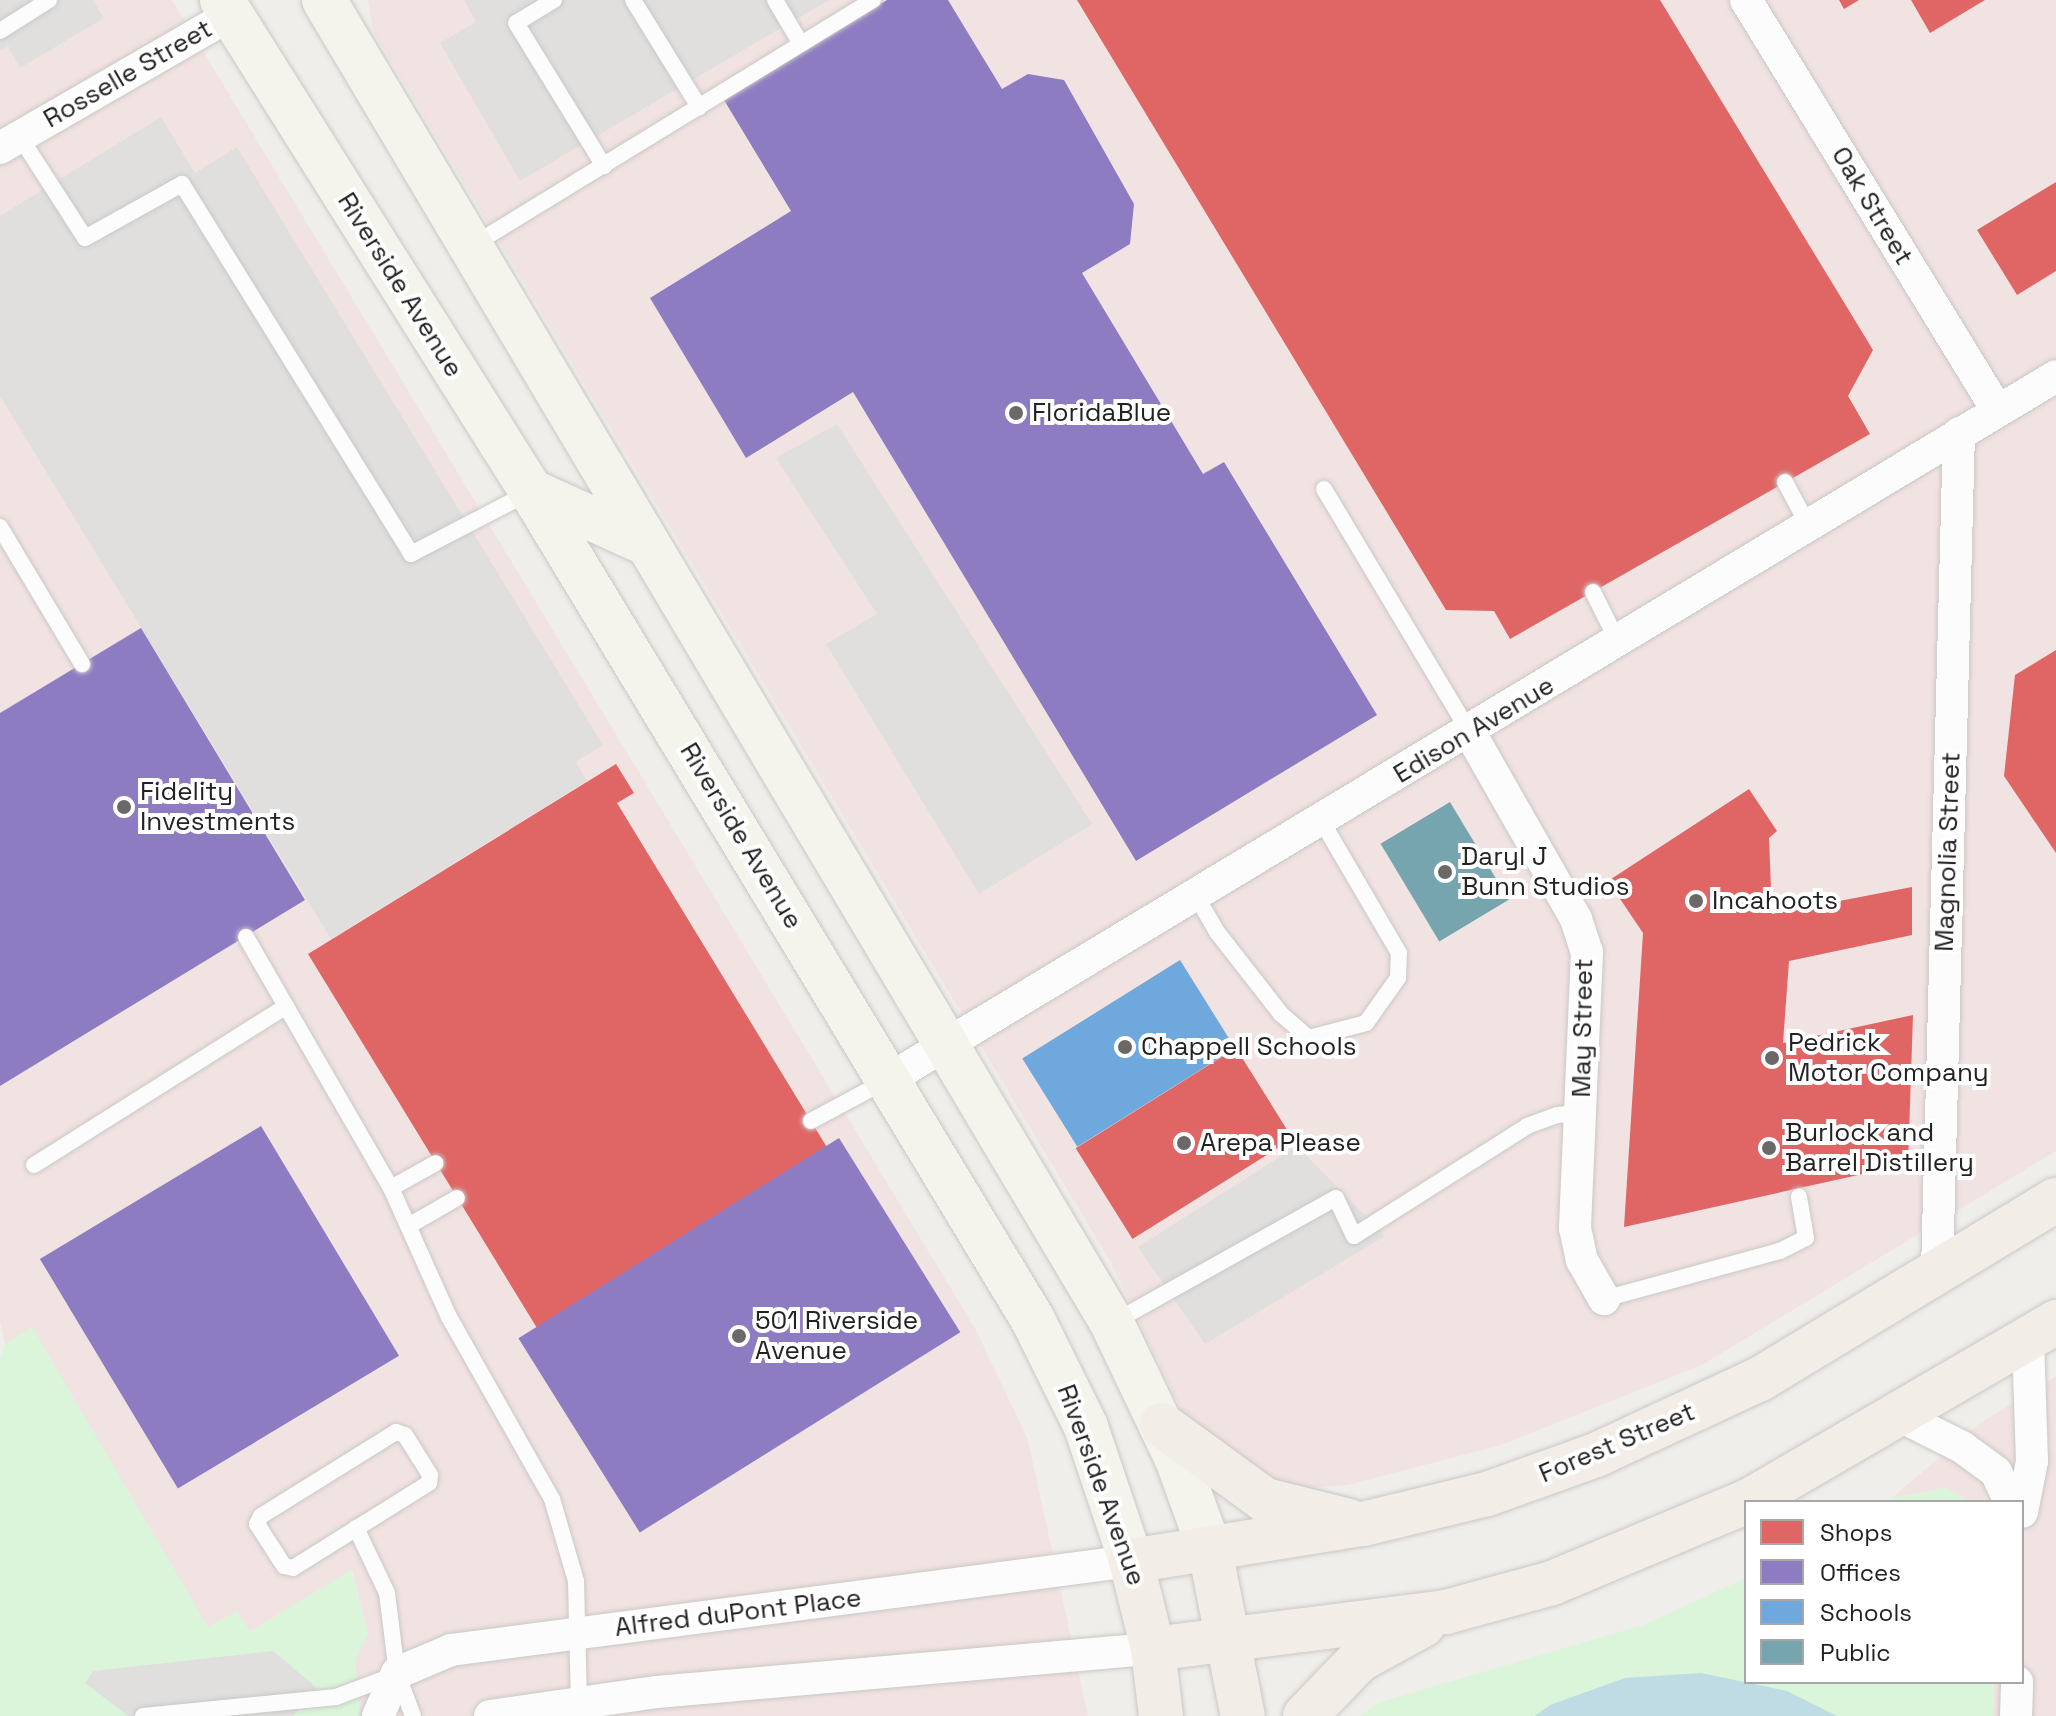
<!DOCTYPE html>
<html>
<head>
<meta charset="utf-8">
<style>
  body { margin:0 }
  #map { position:relative; width:2056px; height:1716px; overflow:hidden; background:#f0eeeb; font-family:"Space Grotesk",sans-serif }
  div>[style] { position:absolute }
  .commercial>* { inset:0; background:#f1e3e1 }
  .park>* { inset:0; background:#daf5da }
  .parking>* { inset:0; background:#e0dfde }
  .water>* { inset:0; background:#bfdbe3 }
  .shops>* { inset:0; background:#e06666; transform-origin:0 0 }
  .offices>* { inset:0; background:#8e7cc3; transform-origin:0 0 }
  .schools>* { inset:0; background:#6fa8dc; transform-origin:0 0 }
  .public>* { inset:0; background:#76a5af; transform-origin:0 0 }
  .roads { filter:drop-shadow(0 0 2px #c9c8c7) drop-shadow(0 0 2px #c9c8c7) }
  .lane>* { height:16px; margin:-8px; padding:0 8px; transform-origin:8px; border-radius:8px; background:#fdfcfc }
  .street>* { height:32px; margin:-16px; padding:0 16px; transform-origin:16px; border-radius:16px; background:#fdfcfc }
  .secondary>* { height:44px; margin:-22px; padding:0 22px; transform-origin:22px; border-radius:22px; background:#f4f4ed }
  .primary>* { height:44px; margin:-22px; padding:0 22px; transform-origin:22px; border-radius:22px; background:#f3ede7 }
  .dots>* { width:22px; height:22px; translate:-50% -50%; box-sizing:border-box; border:4px solid #fff; border-radius:50% }
  span { translate:-50% -50%; white-space:nowrap; text-align:center; line-height:1.15; -webkit-text-stroke:8px #fff; paint-order:stroke }
  .street-label { font-size:26px; color:#222 }
  .poi-label { font-size:26px; color:#222 }
  .left { translate:0 -50%; text-align:left }
  .legend { position:absolute; left:1744px; top:1500px; width:280px; height:184px; box-sizing:border-box; background:#fff; border:2px solid #a7a7a7; margin:0; padding:10px 14px; list-style:none; font-size:24px; color:#222 }
  .legend li { display:flex; align-items:center; gap:16px; height:40px }
  .legend b { width:40px; border:2px solid #a7a7a7 }
</style>
</head>
<body>
<div id="map">
  <div class="commercial">
    <div style="clip-path:polygon(0 0,172px 0,976px 1330px,1028px 1440px,1088px 1716px,360px 1716px,355px 1660px,368px 1633px,352px 1570px,249px 1632px,208px 1628px,32px 1328px,5px 1344px,0 1322px)"></div>
    <div style="clip-path:polygon(368px 0,2056px 0,2056px 1151px,1702px 1365px,1501px 1445px,1348px 1485px,1291px 1489px,1250px 1480px,1190px 1428px,1111px 1263px,373px 31px)"></div>
    <div style="clip-path:polygon(2056px 1376px,2056px 1716px,1993px 1716px,1994px 1682px,2022px 1682px,2022px 1502px,1971px 1502px,1946px 1488px,1892px 1498px,1979px 1424px)"></div>
  </div>
  <div class="park">
    <div style="clip-path:polygon(32px 1327px,208px 1627px,237px 1611px,250px 1632px,351px 1570px,368px 1633px,355px 1660px,360px 1716px,0 1716px,0 1359px,5px 1344px)"></div>
    <div style="clip-path:polygon(1946px 1488px,1971px 1502px,1885px 1502px,1892px 1498px)"></div>
    <div style="clip-path:polygon(1746px 1578px,1746px 1682px,1994px 1682px,1993px 1716px,1360px 1716px,1377px 1703px,1643px 1625px)"></div>
  </div>
  <div class="parking">
    <div style="clip-path:polygon(0 0,93px 0,104px 18px,20px 68px,8px 46px,0 50px)"></div>
    <div style="clip-path:polygon(464px 0,829px 0,520px 181px,440px 43px,476px 22px)"></div>
    <div style="clip-path:polygon(161px 117px,195px 173px,237px 147px,603px 745px,576px 762px,587px 781px,331px 939px,0 396px,0 216px)"></div>
    <div style="clip-path:polygon(837px 424px,1092px 824px,979px 894px,826px 644px,877px 614px,776px 458px)"></div>
    <div style="clip-path:polygon(1297px 1146px,1385px 1236px,1205px 1344px,1138px 1247px)"></div>
    <div style="clip-path:polygon(273px 1651px,317px 1688px,293px 1716px,128px 1716px,85px 1683px,93px 1671px)"></div>
  </div>
  <div class="water">
    <div style="clip-path:polygon(1701px 1673px,1787px 1691px,1837px 1716px,1535px 1716px,1550px 1705px,1625px 1678px)"></div>
  </div>
  <div class="shops">
    <div style="clip-path:polygon(1077px 0,1660px 0,1873px 350px,1848px 396px,1870px 434px,1510px 639px,1494px 611px,1446px 610px)"></div>
    <div style="clip-path:polygon(1839px 0,1859px 0,1844px 9px)"></div>
    <div style="clip-path:polygon(1911px 0,1985px 0,1930px 33px)"></div>
    <div style="clip-path:polygon(2056px 182px,2056px 271px,2017px 295px,1977px 230px)"></div>
    <div style="clip-path:polygon(2056px 650px,2056px 853px,2004px 776px,2015px 675px)"></div>
    <div style="clip-path:polygon(616px 764px,634px 793px,617px 803px,828px 1149px,537px 1328px,308px 954px)"></div>
    <div style="clip-path:polygon(1749px 789px,1777px 831px,1769px 838px,1772px 914px,1912px 887px,1912px 935px,1789px 961px,1783px 1043px,1913px 1015px,1908px 1164px,1624px 1227px,1643px 933px,1608px 881px)"></div>
    <div style="left:1236px;top:1048px;width:107px;height:189px;rotate:58deg"></div>
  </div>
  <div class="offices">
    <div style="clip-path:polygon(887px 0,948px 0,1002px 89px,1028px 74px,1064px 80px,1134px 204px,1130px 244px,1082px 273px,1203px 474px,1224px 462px,1377px 715px,1136px 861px,853px 392px,746px 458px,650px 298px,791px 211px,724px 100px)"></div>
    <div style="clip-path:polygon(141px 628px,305px 900px,0 1086px,0 713px)"></div>
    <div style="left:261px;top:1126px;width:268px;height:258px;rotate:59deg"></div>
    <div style="left:839px;top:1138px;width:229px;height:378px;rotate:58deg"></div>
  </div>
  <div class="schools">
    <div style="left:1180px;top:960px;width:104px;height:186px;rotate:58deg"></div>
  </div>
  <div class="public">
    <div style="left:1450px;top:802px;width:114px;height:81px;rotate:59deg"></div>
  </div>
  <div class="roads">
    <div class="lane">
      <div style="left:554px;top:0;width:44px;rotate:148.8deg"></div>
      <div style="left:516px;top:23px;width:168px;rotate:58.4deg"></div>
      <div style="left:633px;top:0;width:126px;rotate:58.3deg"></div>
      <div style="left:775px;top:0;width:51px;rotate:59.4deg"></div>
      <div style="left:0;top:31px;width:58px;rotate:-32.3deg"></div>
      <div style="left:20px;top:137px;width:120px;rotate:57.2deg"></div>
      <div style="left:85px;top:238px;width:111px;rotate:-29.1deg"></div>
      <div style="left:182px;top:184px;width:435px;rotate:58.2deg"></div>
      <div style="left:411px;top:554px;width:132px;rotate:-27.5deg"></div>
      <div style="left:473px;top:245px;width:469px;rotate:-31.5deg"></div>
      <div style="left:1785px;top:482px;width:49px;rotate:61.9deg"></div>
      <div style="left:1324px;top:489px;width:284px;rotate:59.1deg"></div>
      <div style="left:0;top:527px;width:160px;rotate:59.1deg"></div>
      <div style="left:1593px;top:592px;width:56px;rotate:63.4deg"></div>
      <div style="left:1196px;top:896px;width:42px;rotate:59.7deg"></div>
      <div style="left:1217px;top:932px;width:104px;rotate:52deg"></div>
      <div style="left:1281px;top:1014px;width:37px;rotate:41deg"></div>
      <div style="left:1309px;top:1038px;width:59px;rotate:-14.7deg"></div>
      <div style="left:1366px;top:1023px;width:55px;rotate:-54.6deg"></div>
      <div style="left:1398px;top:978px;width:25px;rotate:-88deg"></div>
      <div style="left:1399px;top:953px;width:152px;rotate:-120.4deg"></div>
      <div style="left:246px;top:937px;width:290px;rotate:60deg"></div>
      <div style="left:391px;top:1188px;width:141px;rotate:65.8deg"></div>
      <div style="left:449px;top:1317px;width:209px;rotate:60.5deg"></div>
      <div style="left:552px;top:1499px;width:85px;rotate:73.7deg"></div>
      <div style="left:576px;top:1581px;width:125px;rotate:88.6deg"></div>
      <div style="left:811px;top:1121px;width:86px;rotate:-28.3deg"></div>
      <div style="left:34px;top:1165px;width:298px;rotate:-32.2deg"></div>
      <div style="left:391px;top:1188px;width:51px;rotate:-29.1deg"></div>
      <div style="left:410px;top:1225px;width:54px;rotate:-29.9deg"></div>
      <div style="left:1604px;top:1299px;width:182px;rotate:-15.3deg"></div>
      <div style="left:1780px;top:1251px;width:29px;rotate:-27deg"></div>
      <div style="left:1806px;top:1238px;width:42px;rotate:-99.7deg"></div>
      <div style="left:1114px;top:1322px;width:254px;rotate:-29.2deg"></div>
      <div style="left:1336px;top:1198px;width:42px;rotate:64.7deg"></div>
      <div style="left:1354px;top:1236px;width:205px;rotate:-32.4deg"></div>
      <div style="left:1527px;top:1126px;width:32px;rotate:-20deg"></div>
      <div style="left:1557px;top:1115px;width:24px;rotate:-5deg"></div>
      <div style="left:396px;top:1432px;width:9px;rotate:18deg"></div>
      <div style="left:405px;top:1435px;width:47px;rotate:58deg"></div>
      <div style="left:430px;top:1475px;width:8px;rotate:97deg"></div>
      <div style="left:429px;top:1483px;width:160px;rotate:148deg"></div>
      <div style="left:293px;top:1568px;width:9px;rotate:-167deg"></div>
      <div style="left:284px;top:1566px;width:50px;rotate:-122.7deg"></div>
      <div style="left:257px;top:1524px;width:9px;rotate:-63deg"></div>
      <div style="left:261px;top:1516px;width:159px;rotate:-31.9deg"></div>
      <div style="left:356px;top:1528px;width:72px;rotate:64.5deg"></div>
      <div style="left:387px;top:1593px;width:81px;rotate:82.9deg"></div>
      <div style="left:397px;top:1673px;width:46px;rotate:69.6deg"></div>
      <div style="left:143px;top:1716px;width:194px;rotate:-5.6deg"></div>
      <div style="left:336px;top:1697px;width:60px;rotate:-20.6deg"></div>
    </div>
    <div class="street">
      <div style="left:1746px;top:0;width:482px;rotate:58.5deg"></div>
      <div style="left:0;top:148px;width:266px;rotate:-30deg"></div>
      <div style="left:1470px;top:733px;width:214px;rotate:60.3deg"></div>
      <div style="left:1576px;top:919px;width:35px;rotate:72deg"></div>
      <div style="left:1587px;top:952px;width:276px;rotate:92.5deg"></div>
      <div style="left:1575px;top:1228px;width:33px;rotate:78deg"></div>
      <div style="left:1582px;top:1260px;width:45px;rotate:60.6deg"></div>
      <div style="left:889px;top:1079px;width:1362px;rotate:-31.06deg"></div>
      <div style="left:1937px;top:1272px;width:839px;rotate:-88.5deg"></div>
      <div style="left:1900px;top:1416px;width:69px;rotate:26.6deg"></div>
      <div style="left:1962px;top:1447px;width:42px;rotate:36.3deg"></div>
      <div style="left:1996px;top:1472px;width:33px;rotate:65deg"></div>
      <div style="left:2022px;top:1512px;width:52px;rotate:-78.9deg"></div>
      <div style="left:2032px;top:1461px;width:122px;rotate:-91.9deg"></div>
      <div style="left:378px;top:1716px;width:47px;rotate:-66.2deg"></div>
      <div style="left:397px;top:1673px;width:59px;rotate:-23.1deg"></div>
      <div style="left:451px;top:1650px;width:686px;rotate:-7.46deg"></div>
      <div style="left:490px;top:1716px;width:169px;rotate:-8.2deg"></div>
      <div style="left:657px;top:1692px;width:498px;rotate:-5deg"></div>
      <div style="left:2016px;top:1716px;width:34px;rotate:-88deg"></div>
    </div>
    <div class="secondary">
      <div style="left:222px;top:0;width:580px;rotate:57.82deg"></div>
      <div style="left:531px;top:491px;width:969px;rotate:58.8deg"></div>
      <div style="left:1033px;top:1320px;width:119px;rotate:63.6deg"></div>
      <div style="left:1086px;top:1427px;width:141px;rotate:71.4deg"></div>
      <div style="left:324px;top:0;width:1540px;rotate:59.22deg"></div>
      <div style="left:1112px;top:1323px;width:151px;rotate:64.5deg"></div>
      <div style="left:1177px;top:1459px;width:97px;rotate:70.1deg"></div>
      <div style="left:531px;top:491px;width:128px;rotate:24.4deg"></div>
    </div>
    <div class="primary">
      <div style="left:1162px;top:1425px;width:127px;rotate:36.1deg"></div>
      <div style="left:1265px;top:1500px;width:87px;rotate:14deg"></div>
      <div style="left:1747px;top:1502px;width:358px;rotate:-30.2deg"></div>
      <div style="left:1210px;top:1550px;width:169px;rotate:78.8deg"></div>
      <div style="left:1153px;top:1649px;width:295px;rotate:-7.2deg"></div>
      <div style="left:1446px;top:1612px;width:110px;rotate:-15.3deg"></div>
      <div style="left:1552px;top:1583px;width:210px;rotate:-22.7deg"></div>
      <div style="left:1161px;top:1716px;width:67px;rotate:-96.8deg"></div>
      <div style="left:1153px;top:1649px;width:91px;rotate:-104deg"></div>
      <div style="left:1131px;top:1561px;width:235px;rotate:-9.1deg"></div>
      <div style="left:1363px;top:1524px;width:128px;rotate:-13.6deg"></div>
      <div style="left:1487px;top:1494px;width:116px;rotate:-19.7deg"></div>
      <div style="left:1596px;top:1455px;width:181px;rotate:-24.9deg"></div>
      <div style="left:1760px;top:1379px;width:346px;rotate:-31.2deg"></div>
      <div style="left:1305px;top:1716px;width:78px;rotate:-46deg"></div>
      <div style="left:1359px;top:1660px;width:73px;rotate:-28.7deg"></div>
    </div>
  </div>
  <div class="dots">
    <div style="left:1016px;top:413px;background:#6a6968"></div>
    <div style="left:124px;top:807px;background:#6a6968"></div>
    <div style="left:1445px;top:872px;background:#6a6968"></div>
    <div style="left:1696px;top:901px;background:#6a6968"></div>
    <div style="left:1125px;top:1047px;background:#6a6968"></div>
    <div style="left:1772px;top:1058px;background:#6a6968"></div>
    <div style="left:1184px;top:1143px;background:#6a6968"></div>
    <div style="left:1769px;top:1148px;background:#6a6968"></div>
    <div style="left:739px;top:1336px;background:#6a6968"></div>
  </div>
  <div class="street-label">
    <span style="left:128px;top:74px;rotate:-30deg">Rosselle Street</span>
    <span style="left:1872px;top:206px;rotate:59deg">Oak Street</span>
    <span style="left:400px;top:285px;rotate:58deg">Riverside Avenue</span>
    <span style="left:1474px;top:730px;rotate:-31deg">Edison Avenue</span>
    <span style="left:741px;top:836px;rotate:59deg">Riverside Avenue</span>
    <span style="left:1948px;top:852px;rotate:-88deg">Magnolia Street</span>
    <span style="left:1583px;top:1028px;rotate:-89deg">May Street</span>
    <span style="left:1617px;top:1443px;rotate:-23deg">Forest Street</span>
    <span style="left:1101px;top:1485px;rotate:70deg">Riverside Avenue</span>
    <span style="left:738px;top:1613px;rotate:-7deg">Alfred duPont Place</span>
  </div>
  <div class="poi-label">
    <span class="left" style="left:1032px;top:413px">FloridaBlue</span>
    <span class="left" style="left:140px;top:807px">Fidelity<br>Investments</span>
    <span class="left" style="left:1461px;top:872px">Daryl J<br>Bunn Studios</span>
    <span class="left" style="left:1712px;top:901px">Incahoots</span>
    <span class="left" style="left:1788px;top:1058px">Pedrick<br>Motor Company</span>
    <span class="left" style="left:1141px;top:1047px">Chappell Schools</span>
    <span class="left" style="left:1785px;top:1148px">Burlock and<br>Barrel Distillery</span>
    <span class="left" style="left:1200px;top:1143px">Arepa Please</span>
    <span class="left" style="left:755px;top:1336px">501 Riverside<br>Avenue</span>
  </div>
  <ul class="legend">
  <li><b style="height:22px;background:#e06666"></b>Shops</li>
  <li><b style="height:22px;background:#8e7cc3"></b>Offices</li>
  <li><b style="height:22px;background:#6fa8dc"></b>Schools</li>
  <li><b style="height:22px;background:#76a5af"></b>Public</li>
  </ul>
</div>
</body>
</html>
